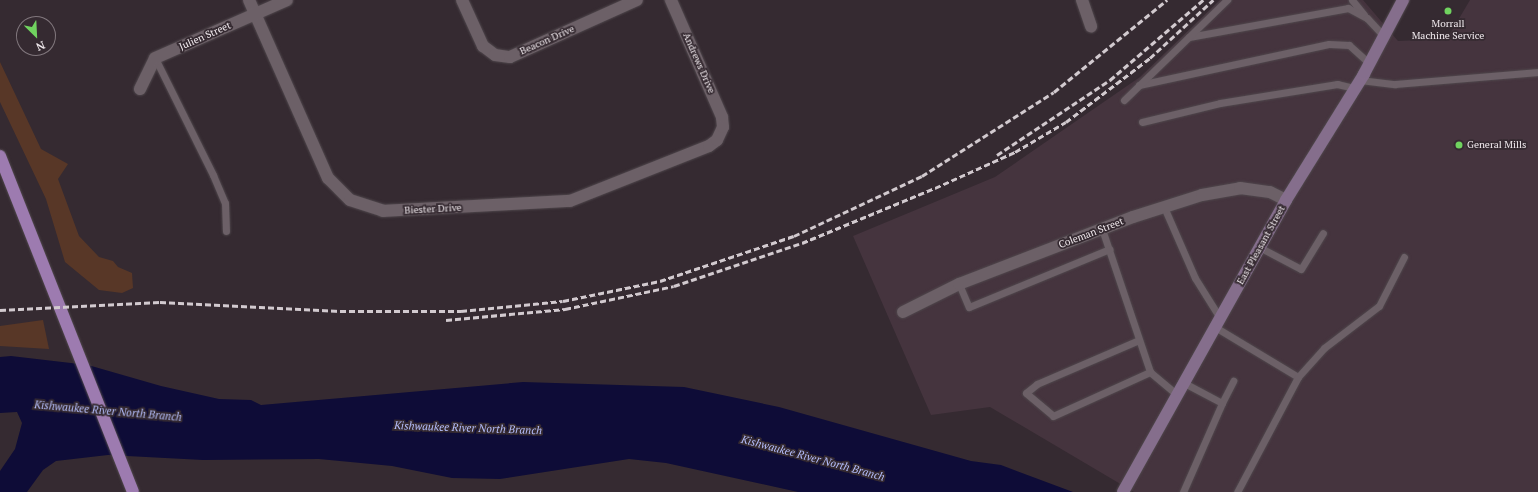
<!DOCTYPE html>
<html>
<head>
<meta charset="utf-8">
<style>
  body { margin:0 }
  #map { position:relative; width:1538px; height:492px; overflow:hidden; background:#352a31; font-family:"PT Serif",serif }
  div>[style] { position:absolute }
  .built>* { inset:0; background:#45343e }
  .green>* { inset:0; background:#583727 }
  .water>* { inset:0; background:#0e0c37 }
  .roads { filter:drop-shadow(0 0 1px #4f474c) drop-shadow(0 0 1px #4f474c) }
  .service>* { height:7px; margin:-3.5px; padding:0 3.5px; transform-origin:3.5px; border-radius:3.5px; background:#6c6067 }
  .minor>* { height:12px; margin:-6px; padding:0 6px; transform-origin:6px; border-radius:6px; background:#6c6067 }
  .secondary>* { height:12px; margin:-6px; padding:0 6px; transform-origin:6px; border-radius:6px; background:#856e8c }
  .primary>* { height:12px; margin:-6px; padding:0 6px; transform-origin:6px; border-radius:6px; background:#9d7bb0 }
  .rail>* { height:3px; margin-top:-1.5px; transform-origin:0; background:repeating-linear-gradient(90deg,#d2cacf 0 6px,transparent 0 9px) }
  .dots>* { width:11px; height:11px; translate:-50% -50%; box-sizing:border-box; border:2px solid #352a31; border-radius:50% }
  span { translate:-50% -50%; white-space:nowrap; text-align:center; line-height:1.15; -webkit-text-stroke:3.5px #352a31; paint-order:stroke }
  .poi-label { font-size:10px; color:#f2ebef }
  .left { translate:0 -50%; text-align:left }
  .street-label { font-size:10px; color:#f2ebef }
  .water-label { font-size:11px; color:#b5befc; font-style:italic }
  .north { position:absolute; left:16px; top:16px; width:40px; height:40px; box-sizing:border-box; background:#352a31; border:1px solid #81777d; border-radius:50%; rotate:156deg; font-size:11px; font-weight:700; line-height:16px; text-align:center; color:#f2ebef }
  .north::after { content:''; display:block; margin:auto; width:14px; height:18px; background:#70d35f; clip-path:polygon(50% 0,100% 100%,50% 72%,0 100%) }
</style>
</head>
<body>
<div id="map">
  <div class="built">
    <div style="clip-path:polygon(1220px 0,1363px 0,1398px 41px,1447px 39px,1470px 0,1538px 0,1538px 492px,1134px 492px,990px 407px,931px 415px,853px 236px,995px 177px,1140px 77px)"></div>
  </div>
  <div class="green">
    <div style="clip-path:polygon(0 62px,41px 149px,68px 164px,58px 179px,79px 236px,99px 257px,113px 261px,118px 267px,132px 273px,133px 288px,122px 293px,99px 290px,65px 262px,46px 199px,0 102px)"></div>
    <div style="clip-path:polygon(43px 320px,49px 349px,0 346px,0 326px)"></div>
  </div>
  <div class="water">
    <div style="clip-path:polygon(11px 356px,88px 365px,161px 386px,219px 399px,251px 400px,261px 405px,523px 382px,684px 387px,779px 407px,971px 461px,1001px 465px,1073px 492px,798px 492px,666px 463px,629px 459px,500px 479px,452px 478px,392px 466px,319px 459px,203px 460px,108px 455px,56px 461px,43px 470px,27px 492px,0 492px,0 471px,15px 449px,22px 423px,17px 412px,0 413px,0 357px)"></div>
  </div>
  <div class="roads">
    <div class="service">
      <div style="left:1352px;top:0;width:19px;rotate:51deg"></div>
      <div style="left:1189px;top:37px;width:162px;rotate:-10.3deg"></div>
      <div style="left:1348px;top:8px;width:21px;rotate:28deg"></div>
      <div style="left:1367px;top:18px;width:25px;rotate:47deg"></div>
      <div style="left:155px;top:58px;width:131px;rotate:63.6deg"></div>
      <div style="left:213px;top:175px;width:30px;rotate:67deg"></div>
      <div style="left:225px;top:203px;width:28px;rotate:88deg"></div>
      <div style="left:1360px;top:80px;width:35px;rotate:7deg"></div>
      <div style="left:1395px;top:84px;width:144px;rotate:-4.8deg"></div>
      <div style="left:1139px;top:85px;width:194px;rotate:-12.2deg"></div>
      <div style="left:1329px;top:44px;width:20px;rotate:3deg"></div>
      <div style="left:1349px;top:45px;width:27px;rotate:42deg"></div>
      <div style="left:1124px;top:100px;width:144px;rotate:-44.2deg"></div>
      <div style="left:1142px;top:122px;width:80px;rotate:-13.7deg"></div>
      <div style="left:1220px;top:103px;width:119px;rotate:-9.2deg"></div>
      <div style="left:1337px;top:84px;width:17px;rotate:13deg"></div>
      <div style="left:1164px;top:207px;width:77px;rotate:66.4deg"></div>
      <div style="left:1195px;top:278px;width:47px;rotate:58deg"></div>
      <div style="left:1102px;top:229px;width:151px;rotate:71.4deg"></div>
      <div style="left:1150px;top:372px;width:35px;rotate:40deg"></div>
      <div style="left:1259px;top:247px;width:47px;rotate:27.6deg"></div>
      <div style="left:1301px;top:269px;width:42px;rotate:-58.6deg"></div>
      <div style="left:959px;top:284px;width:25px;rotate:67deg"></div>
      <div style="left:969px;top:307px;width:152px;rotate:-22.4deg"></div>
      <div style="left:1215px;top:327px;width:97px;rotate:31.1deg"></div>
      <div style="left:1298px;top:377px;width:130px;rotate:117.9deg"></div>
      <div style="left:1139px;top:340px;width:111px;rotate:156.7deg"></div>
      <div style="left:1037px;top:384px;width:14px;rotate:141deg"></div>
      <div style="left:1026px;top:393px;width:35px;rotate:40deg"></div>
      <div style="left:1053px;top:416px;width:107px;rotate:-24.4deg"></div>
      <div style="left:1298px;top:377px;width:39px;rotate:-48deg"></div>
      <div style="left:1324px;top:348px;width:69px;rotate:-37.4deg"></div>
      <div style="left:1379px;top:306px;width:55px;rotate:-63deg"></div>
      <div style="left:1222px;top:403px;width:25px;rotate:-63deg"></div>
      <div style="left:1183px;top:492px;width:97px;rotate:-66.3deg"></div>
      <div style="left:1222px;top:403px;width:43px;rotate:-152.2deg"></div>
    </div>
    <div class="minor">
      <div style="left:249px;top:0;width:195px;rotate:66.1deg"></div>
      <div style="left:328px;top:178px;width:31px;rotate:45deg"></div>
      <div style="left:350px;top:200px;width:35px;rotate:18deg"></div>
      <div style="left:383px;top:211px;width:187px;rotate:-3.1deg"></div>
      <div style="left:570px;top:201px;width:149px;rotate:-21.6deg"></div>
      <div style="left:709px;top:146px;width:10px;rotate:-37deg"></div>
      <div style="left:717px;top:140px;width:14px;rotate:-65deg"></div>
      <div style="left:723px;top:127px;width:10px;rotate:-96deg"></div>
      <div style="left:722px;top:117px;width:128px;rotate:-113.6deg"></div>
      <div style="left:462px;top:0;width:51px;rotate:65.5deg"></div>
      <div style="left:483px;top:46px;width:15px;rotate:37deg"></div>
      <div style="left:495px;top:55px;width:15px;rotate:8deg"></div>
      <div style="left:510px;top:57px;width:139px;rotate:-24.2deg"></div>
      <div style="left:1082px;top:0;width:28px;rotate:71deg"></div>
      <div style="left:140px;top:89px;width:34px;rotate:-64deg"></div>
      <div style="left:155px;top:58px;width:144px;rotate:-23.7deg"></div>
      <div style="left:903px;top:312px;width:63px;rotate:-26.6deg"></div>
      <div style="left:959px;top:284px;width:186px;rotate:-21.1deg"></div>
      <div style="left:1133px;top:217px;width:72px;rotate:-17.7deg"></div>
      <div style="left:1202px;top:195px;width:39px;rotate:-10deg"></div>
      <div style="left:1240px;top:188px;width:30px;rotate:8deg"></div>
      <div style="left:1270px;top:192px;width:18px;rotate:27deg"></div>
    </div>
    <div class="secondary">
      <div style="left:1123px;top:492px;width:334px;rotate:-60.8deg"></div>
      <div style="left:1286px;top:200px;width:148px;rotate:-58.2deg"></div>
      <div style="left:1364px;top:74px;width:84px;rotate:-62.2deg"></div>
    </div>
    <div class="primary">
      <div style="left:0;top:156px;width:361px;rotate:68.4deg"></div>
    </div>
  </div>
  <div class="rail">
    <div style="left:997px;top:155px;width:136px;rotate:-33.6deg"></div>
    <div style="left:1110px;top:80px;width:123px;rotate:-40.7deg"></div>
    <div style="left:0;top:310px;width:160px;rotate:-2.9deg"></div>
    <div style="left:160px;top:302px;width:180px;rotate:2.9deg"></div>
    <div style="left:340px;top:311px;width:121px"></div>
    <div style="left:461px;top:311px;width:102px;rotate:-5.6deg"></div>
    <div style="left:563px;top:301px;width:99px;rotate:-11.7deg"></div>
    <div style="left:660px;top:281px;width:141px;rotate:-18.6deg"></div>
    <div style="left:794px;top:236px;width:141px;rotate:-25.1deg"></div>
    <div style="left:922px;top:176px;width:156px;rotate:-32.5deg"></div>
    <div style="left:1054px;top:92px;width:146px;rotate:-39.2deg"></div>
    <div style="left:446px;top:320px;width:120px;rotate:-5.3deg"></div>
    <div style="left:565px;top:309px;width:111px;rotate:-11.9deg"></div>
    <div style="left:674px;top:286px;width:135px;rotate:-18.6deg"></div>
    <div style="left:802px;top:243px;width:144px;rotate:-22.5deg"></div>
    <div style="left:935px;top:188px;width:88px;rotate:-24.2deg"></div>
    <div style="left:1015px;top:152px;width:59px;rotate:-30.5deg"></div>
    <div style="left:1066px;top:122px;width:106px;rotate:-37.3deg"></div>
    <div style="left:1150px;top:58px;width:86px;rotate:-42.6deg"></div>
  </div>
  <div class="dots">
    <div style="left:1448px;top:11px;background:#70d35f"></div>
    <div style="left:1459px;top:145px;background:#70d35f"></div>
  </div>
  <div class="poi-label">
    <span style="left:1448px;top:29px">Morrall<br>Machine Service</span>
    <span class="left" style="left:1467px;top:145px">General Mills</span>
  </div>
  <div class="street-label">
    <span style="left:205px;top:36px;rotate:-24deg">Julien Street</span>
    <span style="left:547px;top:40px;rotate:-24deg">Beacon Drive</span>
    <span style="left:699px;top:63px;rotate:66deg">Andrews Drive</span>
    <span style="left:433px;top:209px;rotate:-3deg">Biester Drive</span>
    <span style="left:1091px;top:233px;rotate:-21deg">Coleman Street</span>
    <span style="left:1261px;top:245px;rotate:-61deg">East Pleasant Street</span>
  </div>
  <div class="water-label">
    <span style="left:108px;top:411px;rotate:5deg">Kishwaukee River North Branch</span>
    <span style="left:468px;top:428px;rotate:2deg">Kishwaukee River North Branch</span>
    <span style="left:813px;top:458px;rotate:15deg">Kishwaukee River North Branch</span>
  </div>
  <div class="north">N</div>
</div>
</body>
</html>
